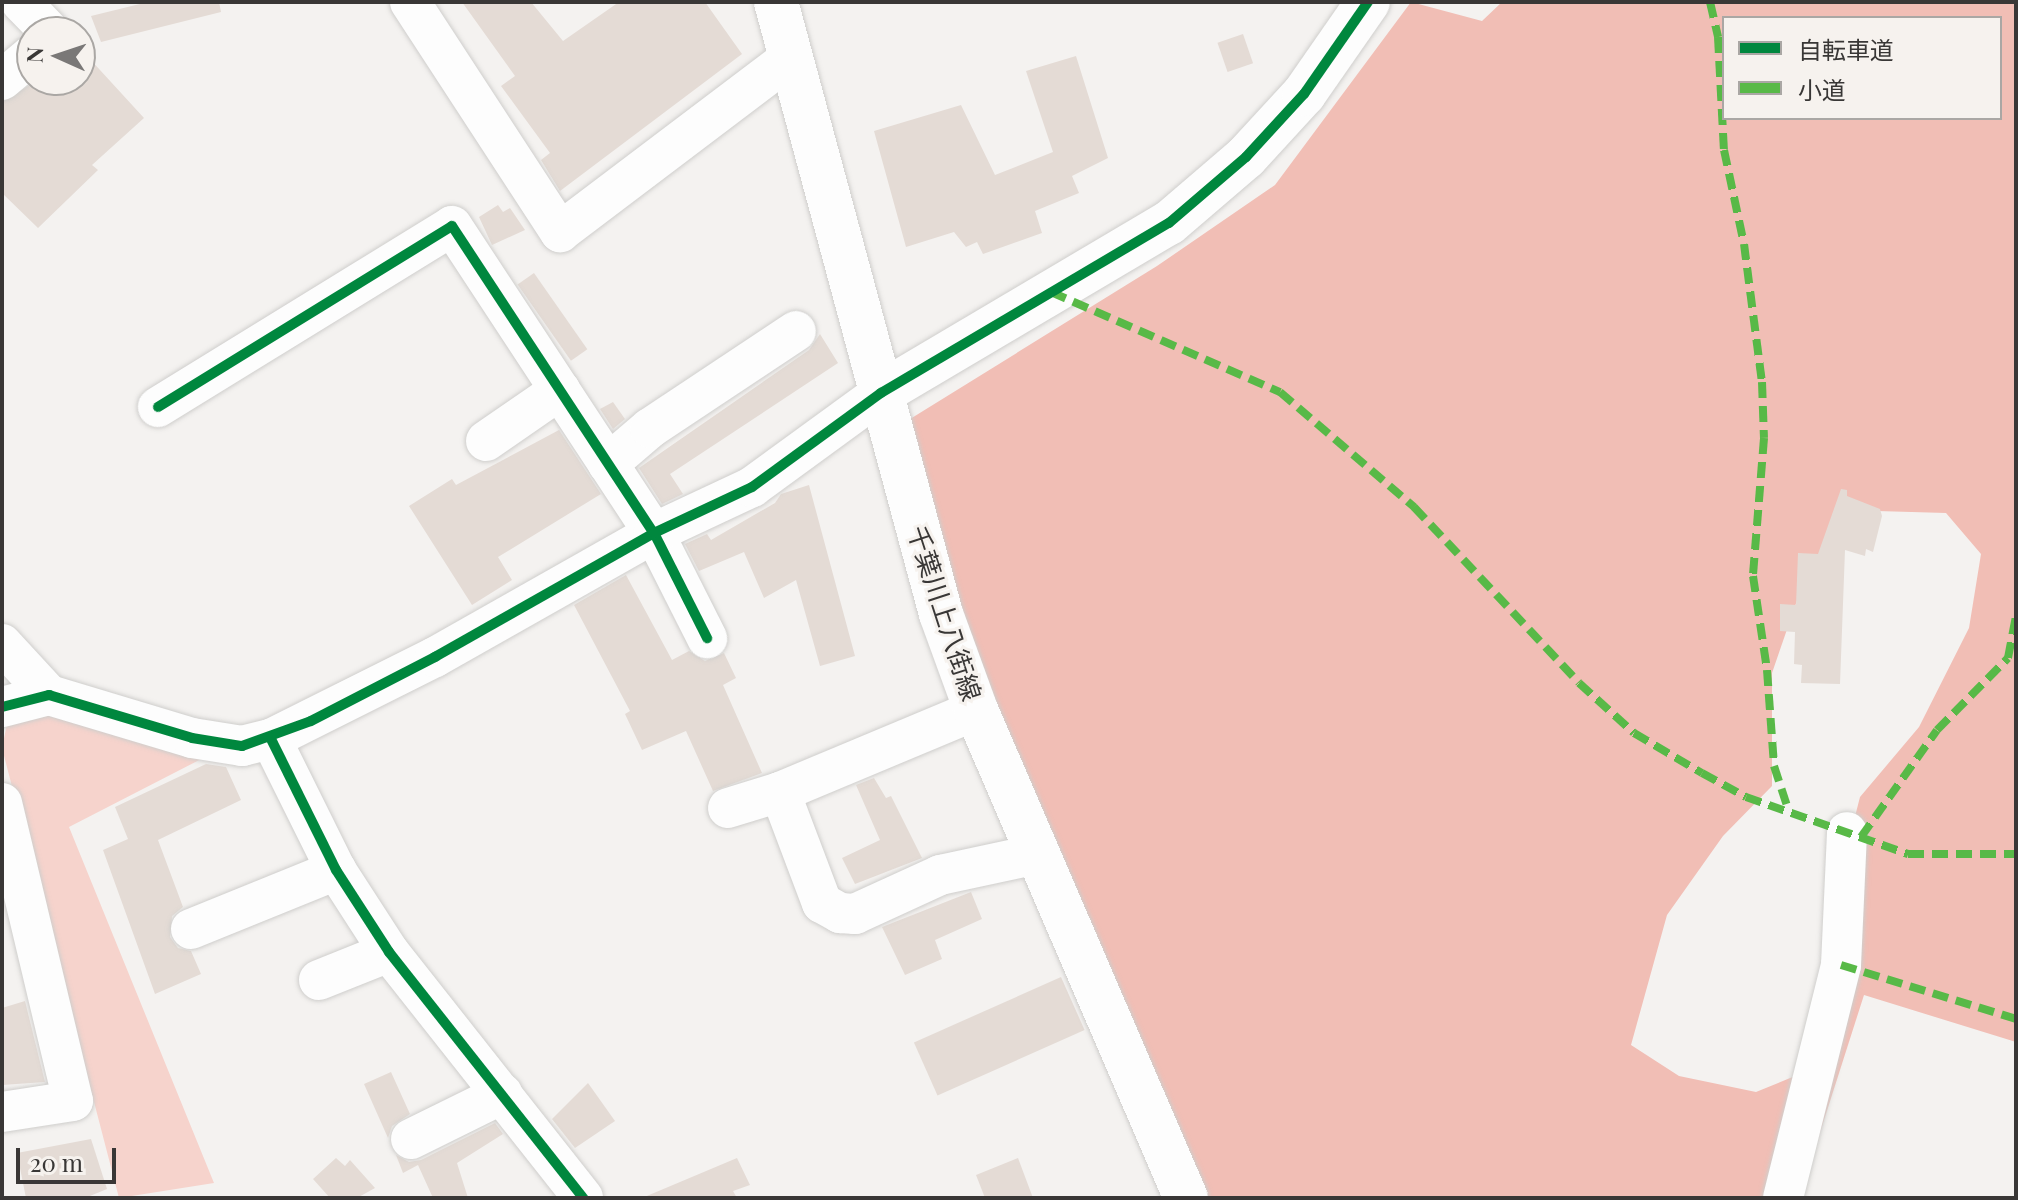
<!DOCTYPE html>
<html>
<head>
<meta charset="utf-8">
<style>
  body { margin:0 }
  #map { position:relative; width:2018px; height:1200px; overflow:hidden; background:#f4f2f0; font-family:"Playfair Display","Noto Sans JP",serif }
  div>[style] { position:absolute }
  .green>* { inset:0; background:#f6d3cc }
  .forest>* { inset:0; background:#f1beb5 }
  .building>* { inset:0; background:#e4dbd5; transform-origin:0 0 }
  .roads { filter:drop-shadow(0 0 2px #cfcecc) drop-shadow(0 0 2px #cfcecc) }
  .street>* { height:40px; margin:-20px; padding:0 20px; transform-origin:20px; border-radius:20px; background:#fdfdfd }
  .secondary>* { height:44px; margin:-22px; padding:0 22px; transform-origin:22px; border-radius:22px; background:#fdfdfd }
  .primary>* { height:44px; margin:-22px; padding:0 22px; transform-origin:22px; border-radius:22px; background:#fdfdfd }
  .quiet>* { height:8px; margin-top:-4px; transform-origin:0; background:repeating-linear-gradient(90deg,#58b947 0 16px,transparent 0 24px) }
  .cycleway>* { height:10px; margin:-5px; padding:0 5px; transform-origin:5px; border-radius:5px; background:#00873e }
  span { translate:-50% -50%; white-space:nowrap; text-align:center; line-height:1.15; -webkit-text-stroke:6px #f6f2ee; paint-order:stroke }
  .street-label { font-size:26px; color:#393736 }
  .frame { position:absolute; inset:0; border:4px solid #393736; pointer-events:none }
  .legend { position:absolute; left:1722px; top:16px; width:280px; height:104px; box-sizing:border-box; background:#f6f2ee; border:2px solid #aaa7a4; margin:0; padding:10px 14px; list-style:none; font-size:24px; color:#393736 }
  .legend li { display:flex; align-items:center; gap:16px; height:40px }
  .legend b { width:40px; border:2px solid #aaa7a4 }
  .north { position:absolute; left:16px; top:16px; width:80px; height:80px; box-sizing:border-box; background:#f6f2ee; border:2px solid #aaa7a4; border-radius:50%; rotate:273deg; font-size:22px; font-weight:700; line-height:32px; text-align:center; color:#393736 }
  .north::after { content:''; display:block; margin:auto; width:28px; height:36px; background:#7a7877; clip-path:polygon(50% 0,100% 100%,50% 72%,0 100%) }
  .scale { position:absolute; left:16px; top:1148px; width:100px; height:36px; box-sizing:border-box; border:4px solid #393736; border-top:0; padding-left:10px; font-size:24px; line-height:28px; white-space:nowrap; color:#393736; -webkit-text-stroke:6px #f6f2ee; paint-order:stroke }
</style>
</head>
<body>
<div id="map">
  <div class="green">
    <div style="clip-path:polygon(58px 709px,209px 755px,69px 827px,214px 1183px,119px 1198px,2px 748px,7px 724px)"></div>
  </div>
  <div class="forest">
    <div style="clip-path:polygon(evenodd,1411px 2px,1482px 21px,1502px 2px,2016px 2px,2016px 1042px,1864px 995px,1799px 1198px,1205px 1198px,963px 647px,902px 424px,1157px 266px,1275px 185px,1411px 2px,1724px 18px,2000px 18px,2000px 118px,1724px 118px,1724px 18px,1411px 2px,1877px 511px,1946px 513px,1981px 554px,1969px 628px,1919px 727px,1860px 797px,1841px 871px,1812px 1069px,1756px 1092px,1679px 1076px,1631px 1045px,1667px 915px,1723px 836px,1772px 786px,1772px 673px,1802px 586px,1877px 511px)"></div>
  </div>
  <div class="building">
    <div style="clip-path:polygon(148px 2px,219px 2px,221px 12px,101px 42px,91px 16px)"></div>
    <div style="clip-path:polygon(462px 2px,531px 2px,563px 41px,619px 2px,705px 2px,742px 54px,560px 191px,541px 160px,550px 153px,501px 86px,515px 76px)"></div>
    <div style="left:1243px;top:34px;width:31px;height:27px;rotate:71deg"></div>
    <div style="clip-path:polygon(1076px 56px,1108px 158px,1072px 176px,1079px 193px,1035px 211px,1042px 233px,983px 254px,977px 242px,966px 247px,954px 232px,906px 247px,874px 131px,961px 105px,995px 175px,1053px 152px,1026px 71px)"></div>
    <div style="clip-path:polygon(89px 58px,144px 118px,92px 165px,98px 170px,38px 228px,2px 193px,2px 102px,38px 80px,80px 80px,80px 68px)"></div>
    <div style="clip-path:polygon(498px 205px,503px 212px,510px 208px,525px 230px,492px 245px,479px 217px)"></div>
    <div style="left:534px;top:273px;width:93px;height:20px;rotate:55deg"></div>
    <div style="clip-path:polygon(820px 334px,838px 363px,670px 474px,683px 494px,662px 504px,639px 468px,809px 350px)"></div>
    <div style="clip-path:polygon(613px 402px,625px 419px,613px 429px,600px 409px)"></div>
    <div style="clip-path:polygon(559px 430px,601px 494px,498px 557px,512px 580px,472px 605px,409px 506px,452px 479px,456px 485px)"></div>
    <div style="clip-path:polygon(809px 485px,855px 656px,820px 666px,796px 580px,764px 598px,744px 552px,699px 571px,685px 544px,707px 534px,711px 540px,775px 503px,781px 494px)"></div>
    <div style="clip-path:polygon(1841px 489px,1847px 490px,1847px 496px,1880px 509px,1882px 516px,1873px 552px,1866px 549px,1865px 556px,1845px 550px,1840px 684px,1801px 683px,1802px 665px,1794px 664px,1795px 632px,1780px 631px,1780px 604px,1796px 605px,1798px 553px,1818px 554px)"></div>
    <div style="clip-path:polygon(626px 575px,672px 660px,689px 651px,705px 661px,724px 653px,736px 678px,723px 685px,762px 773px,713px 791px,686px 731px,642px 750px,625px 714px,630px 711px,574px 605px)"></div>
    <div style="clip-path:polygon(206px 764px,226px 767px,241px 800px,158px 840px,183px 907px,172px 916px,170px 937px,178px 948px,191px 951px,201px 974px,155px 994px,103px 850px,128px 839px,115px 807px)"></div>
    <div style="clip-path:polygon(874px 778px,886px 798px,891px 796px,922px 858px,855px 884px,842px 858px,880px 840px,856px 785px)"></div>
    <div style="clip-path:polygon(971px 892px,982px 919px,935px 940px,942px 959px,905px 975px,882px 927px)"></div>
    <div style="left:1061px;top:977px;width:58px;height:161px;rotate:66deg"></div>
    <div style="clip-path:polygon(25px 1001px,45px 1082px,2px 1085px,2px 1008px)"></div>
    <div style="clip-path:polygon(391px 1072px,410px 1114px,392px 1126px,388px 1138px,364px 1084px)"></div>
    <div style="clip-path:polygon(588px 1083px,615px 1121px,575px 1148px,552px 1119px)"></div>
    <div style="clip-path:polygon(495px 1123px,503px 1134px,457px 1163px,468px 1198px,433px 1198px,418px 1165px,403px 1173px,396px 1155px,409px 1162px,421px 1160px)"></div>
    <div style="clip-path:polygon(91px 1139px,107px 1189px,85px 1198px,26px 1198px,17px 1153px)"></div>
    <div style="clip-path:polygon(336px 1158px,345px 1166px,350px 1160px,375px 1188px,357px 1198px,330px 1198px,313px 1179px)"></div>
    <div style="clip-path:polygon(737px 1158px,750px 1185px,733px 1191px,737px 1198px,642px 1198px)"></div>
    <div style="clip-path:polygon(1018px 1158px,1033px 1198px,985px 1198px,976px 1175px)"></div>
  </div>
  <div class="roads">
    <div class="street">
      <div style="left:21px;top:2px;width:42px;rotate:46deg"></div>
      <div style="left:410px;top:2px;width:275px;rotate:56.9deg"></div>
      <div style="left:560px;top:232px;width:290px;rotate:-37.1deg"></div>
      <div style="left:2px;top:80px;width:39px;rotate:-40deg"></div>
      <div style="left:158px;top:407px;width:345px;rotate:-31.6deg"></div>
      <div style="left:452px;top:226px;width:367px;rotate:56.7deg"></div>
      <div style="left:654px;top:533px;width:118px;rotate:63.2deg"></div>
      <div style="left:486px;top:441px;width:90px;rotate:-34.6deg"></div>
      <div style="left:608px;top:464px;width:55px;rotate:-40.6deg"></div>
      <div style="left:650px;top:428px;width:175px;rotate:-33.6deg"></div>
      <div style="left:2px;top:644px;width:69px;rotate:47.3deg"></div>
      <div style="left:2px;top:707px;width:49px;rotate:-14.3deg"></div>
      <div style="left:49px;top:695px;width:149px;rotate:16.7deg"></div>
      <div style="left:192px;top:738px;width:51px;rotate:9.1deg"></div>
      <div style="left:242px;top:746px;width:30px;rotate:-14deg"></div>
      <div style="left:271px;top:739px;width:183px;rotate:-26.6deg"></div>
      <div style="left:435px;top:657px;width:252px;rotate:-29.5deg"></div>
      <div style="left:654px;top:533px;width:108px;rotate:-25.1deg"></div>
      <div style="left:752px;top:487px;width:160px;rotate:-36.1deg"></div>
      <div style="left:271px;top:739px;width:146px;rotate:63.6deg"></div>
      <div style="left:336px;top:870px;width:98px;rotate:57.1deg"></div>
      <div style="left:389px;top:952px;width:313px;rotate:51.7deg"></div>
      <div style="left:780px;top:792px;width:119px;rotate:69.3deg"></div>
      <div style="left:822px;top:903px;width:21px;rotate:29deg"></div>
      <div style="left:840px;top:913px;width:15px;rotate:4deg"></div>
      <div style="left:855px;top:914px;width:94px;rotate:-24.6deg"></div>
      <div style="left:940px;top:875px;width:100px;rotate:-12.1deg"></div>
      <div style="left:2px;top:803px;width:306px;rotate:76.6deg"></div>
      <div style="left:73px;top:1101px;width:72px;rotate:171.2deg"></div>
      <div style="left:728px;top:808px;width:54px;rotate:-17.1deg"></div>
      <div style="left:780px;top:792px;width:212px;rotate:-22.7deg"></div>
      <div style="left:191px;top:929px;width:157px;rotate:-22.1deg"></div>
      <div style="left:319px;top:980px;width:75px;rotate:-21.8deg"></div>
      <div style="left:411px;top:1139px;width:102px;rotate:-26.3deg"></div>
      <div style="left:1783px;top:1198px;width:240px;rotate:-76deg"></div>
      <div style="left:1841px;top:965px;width:133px;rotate:-87.4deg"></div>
    </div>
    <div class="secondary">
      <div style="left:881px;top:393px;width:334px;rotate:-30.6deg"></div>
      <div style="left:1169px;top:223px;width:101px;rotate:-40.6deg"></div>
      <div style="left:1246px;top:157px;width:86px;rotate:-47.4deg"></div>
      <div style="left:1304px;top:94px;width:112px;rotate:-55.2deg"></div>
    </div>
    <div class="primary">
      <div style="left:776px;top:2px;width:634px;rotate:74.91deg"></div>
      <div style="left:941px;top:614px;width:102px;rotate:70deg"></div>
      <div style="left:976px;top:710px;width:531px;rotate:66.72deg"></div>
    </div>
  </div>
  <div class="quiet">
    <div style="left:1710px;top:2px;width:36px;rotate:77deg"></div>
    <div style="left:1718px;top:37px;width:113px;rotate:87deg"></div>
    <div style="left:1724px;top:150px;width:96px;rotate:78deg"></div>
    <div style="left:1744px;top:244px;width:139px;rotate:82.6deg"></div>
    <div style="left:1762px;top:382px;width:56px;rotate:88deg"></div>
    <div style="left:1764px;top:438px;width:138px;rotate:94.6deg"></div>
    <div style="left:1753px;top:576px;width:95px;rotate:81.5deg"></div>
    <div style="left:1767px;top:670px;width:96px;rotate:85.8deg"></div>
    <div style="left:1774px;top:766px;width:48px;rotate:71.9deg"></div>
    <div style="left:1051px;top:292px;width:250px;rotate:23.6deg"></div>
    <div style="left:1280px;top:392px;width:177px;rotate:40.6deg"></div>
    <div style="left:1414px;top:507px;width:241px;rotate:46.8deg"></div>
    <div style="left:1579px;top:683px;width:74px;rotate:42.3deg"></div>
    <div style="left:1634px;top:733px;width:79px;rotate:30.5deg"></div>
    <div style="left:1702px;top:773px;width:50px;rotate:28.6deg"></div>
    <div style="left:1746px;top:797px;width:172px;rotate:19.4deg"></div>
    <div style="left:1908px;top:854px;width:108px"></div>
    <div style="left:1861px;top:837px;width:131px;rotate:-54.6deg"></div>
    <div style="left:1937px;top:730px;width:101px;rotate:-45.4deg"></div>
    <div style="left:2008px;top:658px;width:43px;rotate:-79.2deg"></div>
    <div style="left:1841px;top:965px;width:183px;rotate:17.1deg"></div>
  </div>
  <div class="cycleway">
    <div style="left:158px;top:407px;width:345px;rotate:-31.6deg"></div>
    <div style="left:452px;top:226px;width:367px;rotate:56.7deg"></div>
    <div style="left:654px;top:533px;width:118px;rotate:63.2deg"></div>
    <div style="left:2px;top:707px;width:49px;rotate:-14.3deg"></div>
    <div style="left:49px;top:695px;width:149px;rotate:16.7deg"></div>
    <div style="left:192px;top:738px;width:51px;rotate:9.1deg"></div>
    <div style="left:242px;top:746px;width:73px;rotate:-19.9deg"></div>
    <div style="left:311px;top:721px;width:140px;rotate:-27.3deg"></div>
    <div style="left:435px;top:657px;width:252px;rotate:-29.5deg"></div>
    <div style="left:654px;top:533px;width:108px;rotate:-25.1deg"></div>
    <div style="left:752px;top:487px;width:160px;rotate:-36.1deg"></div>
    <div style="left:881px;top:393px;width:334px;rotate:-30.6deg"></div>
    <div style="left:1169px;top:223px;width:101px;rotate:-40.6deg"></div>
    <div style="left:1246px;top:157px;width:86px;rotate:-47.4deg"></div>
    <div style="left:1304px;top:94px;width:112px;rotate:-55.2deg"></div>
    <div style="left:271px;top:739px;width:146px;rotate:63.6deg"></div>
    <div style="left:336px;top:870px;width:98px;rotate:57.1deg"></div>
    <div style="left:389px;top:952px;width:313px;rotate:51.7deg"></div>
  </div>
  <div class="street-label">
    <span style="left:945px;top:613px;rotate:72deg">千葉川上八街線</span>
  </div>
  <div class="frame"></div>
  <ul class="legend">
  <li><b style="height:10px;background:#00873e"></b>自転車道</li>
  <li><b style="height:10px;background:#58b947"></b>小道</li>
  </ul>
  <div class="north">N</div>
  <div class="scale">20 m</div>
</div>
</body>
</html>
